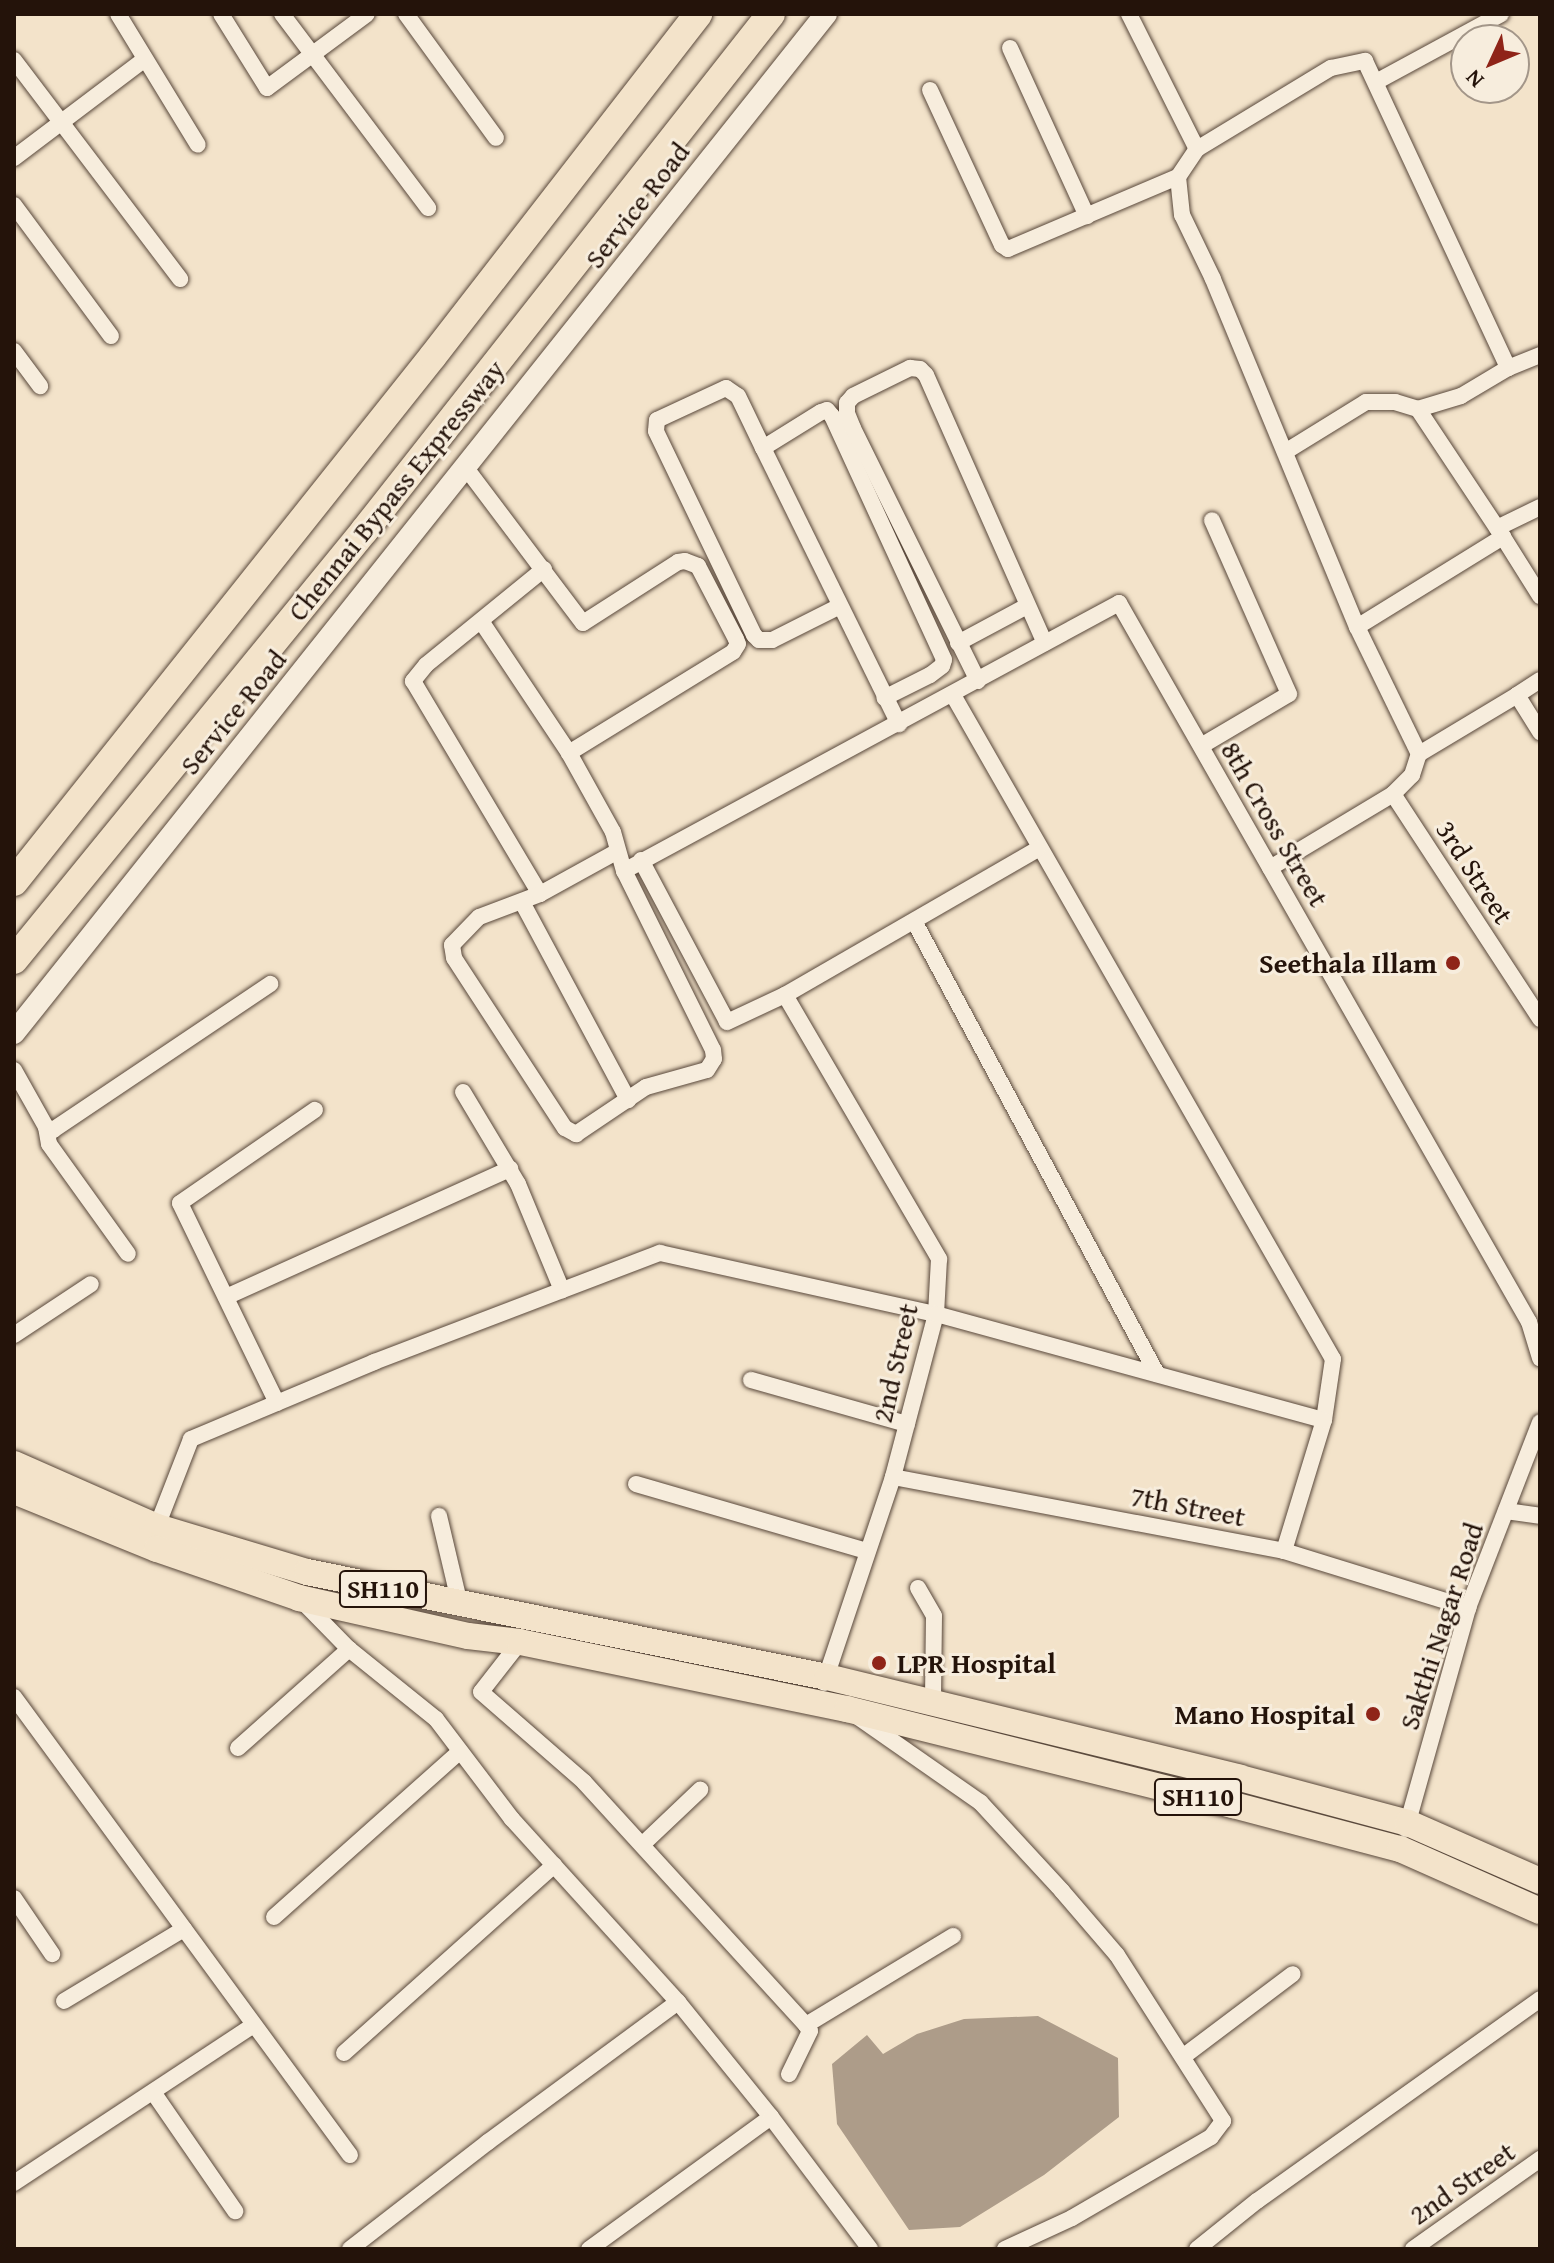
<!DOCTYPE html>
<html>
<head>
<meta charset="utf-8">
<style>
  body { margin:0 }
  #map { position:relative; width:1554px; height:2263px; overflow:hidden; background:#f3e3ca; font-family:"Gentium Book Plus",serif }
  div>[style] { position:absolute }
  .water>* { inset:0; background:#ad9c89 }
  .roads { filter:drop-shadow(0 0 2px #58473a) drop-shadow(0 0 2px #58473a) }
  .minor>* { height:16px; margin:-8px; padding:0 8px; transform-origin:8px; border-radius:8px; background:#f7eddd }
  .tertiary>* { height:22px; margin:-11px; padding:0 11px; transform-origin:11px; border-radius:11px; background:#f7eddd }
  .primary>* { height:26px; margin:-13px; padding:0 13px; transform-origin:13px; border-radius:13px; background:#f3e3ca }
  .trunk>* { height:28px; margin:-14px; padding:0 14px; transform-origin:14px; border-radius:14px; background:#f3e3ca }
  .dots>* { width:22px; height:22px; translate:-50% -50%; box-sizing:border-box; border:4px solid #f7eddd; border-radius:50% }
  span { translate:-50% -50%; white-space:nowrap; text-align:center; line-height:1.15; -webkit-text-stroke:6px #f7eddd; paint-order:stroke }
  .shield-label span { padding:2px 6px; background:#f7eddd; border:2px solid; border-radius:6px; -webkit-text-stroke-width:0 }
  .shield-label { font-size:26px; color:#24130a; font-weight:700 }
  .street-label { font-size:28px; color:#24130a }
  .poi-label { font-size:28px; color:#24130a; font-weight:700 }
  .right { translate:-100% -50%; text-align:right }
  .left { translate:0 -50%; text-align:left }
  .frame { position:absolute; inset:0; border:16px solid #24130a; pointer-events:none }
  .north { position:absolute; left:1450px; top:24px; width:80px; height:80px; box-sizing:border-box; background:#f7eddd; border:2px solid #a39689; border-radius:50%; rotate:226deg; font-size:22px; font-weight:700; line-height:32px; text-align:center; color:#24130a }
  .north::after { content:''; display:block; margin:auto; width:28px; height:36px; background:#8f2418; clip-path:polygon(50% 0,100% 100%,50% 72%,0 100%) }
</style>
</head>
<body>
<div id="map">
  <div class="water">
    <div style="clip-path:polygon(1038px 2016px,1118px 2058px,1119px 2117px,1044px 2175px,960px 2227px,909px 2230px,837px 2124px,832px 2064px,867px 2035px,883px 2054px,917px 2034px,964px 2019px)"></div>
  </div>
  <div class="roads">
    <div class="minor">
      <div style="left:118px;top:14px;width:153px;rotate:58.6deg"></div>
      <div style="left:221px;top:14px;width:87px;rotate:58.1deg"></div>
      <div style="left:267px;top:88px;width:124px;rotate:-36.5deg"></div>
      <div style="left:282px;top:14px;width:243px;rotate:53deg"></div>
      <div style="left:406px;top:14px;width:153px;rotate:54deg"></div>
      <div style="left:1129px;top:14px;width:151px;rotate:63.3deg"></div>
      <div style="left:1010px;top:48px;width:185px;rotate:65.4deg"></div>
      <div style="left:14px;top:60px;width:275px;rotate:52.8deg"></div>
      <div style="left:1376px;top:82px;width:142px;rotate:-28.5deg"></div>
      <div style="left:930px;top:90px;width:171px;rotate:65.1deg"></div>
      <div style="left:1002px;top:245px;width:7px;rotate:34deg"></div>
      <div style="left:1008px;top:249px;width:185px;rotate:-23deg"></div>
      <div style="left:14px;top:158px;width:164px;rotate:-37.1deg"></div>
      <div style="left:14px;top:205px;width:163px;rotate:53.5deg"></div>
      <div style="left:14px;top:351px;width:44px;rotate:53.4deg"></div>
      <div style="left:763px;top:448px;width:308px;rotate:63.8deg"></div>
      <div style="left:1285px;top:452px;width:95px;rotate:-31.7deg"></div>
      <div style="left:1366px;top:402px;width:29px"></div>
      <div style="left:1395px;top:402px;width:24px;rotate:17deg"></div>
      <div style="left:1418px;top:409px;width:45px;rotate:-16.8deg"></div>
      <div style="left:1461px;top:396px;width:55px;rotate:-30.8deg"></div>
      <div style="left:466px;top:468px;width:194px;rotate:53deg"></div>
      <div style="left:583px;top:623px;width:113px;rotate:-32.7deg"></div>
      <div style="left:678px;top:562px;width:7px;rotate:-8deg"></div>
      <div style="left:685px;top:561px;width:14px;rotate:21deg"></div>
      <div style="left:698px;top:566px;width:82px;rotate:62.5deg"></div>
      <div style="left:736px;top:639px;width:5px;rotate:68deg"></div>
      <div style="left:738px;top:644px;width:9px;rotate:122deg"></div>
      <div style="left:733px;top:652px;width:193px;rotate:148.4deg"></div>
      <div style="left:569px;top:753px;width:90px;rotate:60.9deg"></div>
      <div style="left:613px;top:832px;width:41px;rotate:74.2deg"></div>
      <div style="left:624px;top:871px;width:563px;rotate:-28.43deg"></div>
      <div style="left:1119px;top:603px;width:828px;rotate:60.31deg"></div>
      <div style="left:1529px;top:1322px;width:38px;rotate:73deg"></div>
      <div style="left:1497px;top:528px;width:48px;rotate:-26deg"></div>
      <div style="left:1503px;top:537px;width:70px;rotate:57.9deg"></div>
      <div style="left:544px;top:569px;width:152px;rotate:140.9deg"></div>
      <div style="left:426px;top:665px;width:21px;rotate:129deg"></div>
      <div style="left:413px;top:681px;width:248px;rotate:59.2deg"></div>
      <div style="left:540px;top:894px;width:65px;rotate:159.3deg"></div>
      <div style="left:479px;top:917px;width:39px;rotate:134deg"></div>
      <div style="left:452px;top:945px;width:13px;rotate:81deg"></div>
      <div style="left:454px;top:958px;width:203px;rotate:56.9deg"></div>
      <div style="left:565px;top:1128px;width:13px;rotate:29deg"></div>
      <div style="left:576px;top:1134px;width:84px;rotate:-33.9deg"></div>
      <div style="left:646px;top:1087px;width:63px;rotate:-15.6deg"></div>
      <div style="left:707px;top:1070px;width:13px;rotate:-58deg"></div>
      <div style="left:714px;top:1059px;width:9px;rotate:-96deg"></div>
      <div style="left:713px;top:1050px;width:200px;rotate:-116.4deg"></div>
      <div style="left:840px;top:606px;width:76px;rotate:153.4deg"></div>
      <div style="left:772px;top:640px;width:13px;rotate:180deg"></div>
      <div style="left:759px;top:640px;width:7px;rotate:-135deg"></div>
      <div style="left:754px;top:635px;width:226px;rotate:-115.7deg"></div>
      <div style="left:656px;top:431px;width:11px;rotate:-85deg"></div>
      <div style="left:657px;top:420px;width:76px;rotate:-24.9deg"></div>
      <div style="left:726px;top:388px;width:14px;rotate:34deg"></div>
      <div style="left:738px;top:396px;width:58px;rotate:64.3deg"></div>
      <div style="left:763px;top:448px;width:68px;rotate:-31.8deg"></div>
      <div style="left:821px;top:412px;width:6px;rotate:-18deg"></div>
      <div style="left:827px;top:410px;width:8px;rotate:50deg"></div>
      <div style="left:832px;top:416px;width:268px;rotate:65.3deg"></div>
      <div style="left:944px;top:660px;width:6px;rotate:108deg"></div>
      <div style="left:942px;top:666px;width:15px;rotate:143deg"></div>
      <div style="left:930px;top:675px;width:51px;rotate:153.4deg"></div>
      <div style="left:481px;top:621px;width:159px;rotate:56.3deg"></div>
      <div style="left:1357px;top:627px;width:172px;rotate:-31.7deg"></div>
      <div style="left:1503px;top:537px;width:154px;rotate:-123.6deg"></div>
      <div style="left:958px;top:643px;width:78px;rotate:-28.2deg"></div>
      <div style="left:978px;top:681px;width:282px;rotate:-116.3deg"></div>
      <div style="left:853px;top:428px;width:16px;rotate:-112deg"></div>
      <div style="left:847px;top:413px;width:10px;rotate:-90deg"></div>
      <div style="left:847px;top:403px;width:9px;rotate:-49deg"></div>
      <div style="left:853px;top:396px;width:64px;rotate:-26.2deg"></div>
      <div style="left:910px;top:368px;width:10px;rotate:6deg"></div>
      <div style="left:920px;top:369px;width:8px;rotate:45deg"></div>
      <div style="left:926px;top:375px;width:293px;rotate:66.1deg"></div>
      <div style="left:953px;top:695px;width:765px;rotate:60.22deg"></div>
      <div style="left:1333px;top:1359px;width:62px;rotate:98.4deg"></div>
      <div style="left:1324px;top:1420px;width:137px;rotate:107deg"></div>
      <div style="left:1517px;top:695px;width:27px;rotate:-33deg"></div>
      <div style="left:1201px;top:746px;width:102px;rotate:-30.6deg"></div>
      <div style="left:1289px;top:694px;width:190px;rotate:-113.9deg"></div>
      <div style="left:1419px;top:754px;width:141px;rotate:-116deg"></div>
      <div style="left:1357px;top:627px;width:377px;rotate:-112.5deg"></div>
      <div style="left:1213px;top:279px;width:71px;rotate:-115.8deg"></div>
      <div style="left:1182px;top:215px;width:38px;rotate:-96deg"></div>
      <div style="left:1178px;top:177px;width:34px;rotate:-56deg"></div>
      <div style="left:1197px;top:149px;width:157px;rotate:-31.2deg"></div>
      <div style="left:1331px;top:68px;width:35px;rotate:-12deg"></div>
      <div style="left:1365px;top:61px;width:339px;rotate:65deg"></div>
      <div style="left:1508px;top:368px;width:35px;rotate:-22deg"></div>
      <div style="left:1393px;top:794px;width:269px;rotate:56.8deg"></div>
      <div style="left:641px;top:860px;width:183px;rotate:62deg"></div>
      <div style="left:727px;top:1022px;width:64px;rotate:-25deg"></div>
      <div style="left:785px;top:995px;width:292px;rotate:-30deg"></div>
      <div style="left:1270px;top:868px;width:144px;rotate:-31deg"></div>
      <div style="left:1393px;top:794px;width:27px;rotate:-45deg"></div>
      <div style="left:1412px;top:775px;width:22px;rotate:-72deg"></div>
      <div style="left:1419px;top:754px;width:114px;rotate:-31deg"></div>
      <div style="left:1517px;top:695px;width:44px;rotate:58.1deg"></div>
      <div style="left:540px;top:894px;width:87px;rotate:-28.9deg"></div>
      <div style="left:522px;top:902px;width:225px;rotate:61.8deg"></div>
      <div style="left:914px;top:921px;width:514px;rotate:61.79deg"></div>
      <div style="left:785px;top:995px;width:306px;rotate:59.7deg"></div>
      <div style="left:939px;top:1259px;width:55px;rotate:93.1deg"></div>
      <div style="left:936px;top:1314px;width:169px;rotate:104.8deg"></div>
      <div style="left:893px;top:1477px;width:217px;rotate:108.5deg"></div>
      <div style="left:14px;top:1070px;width:65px;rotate:60.7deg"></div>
      <div style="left:46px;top:1127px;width:8px;rotate:23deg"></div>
      <div style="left:53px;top:1130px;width:262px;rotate:-33.9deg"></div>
      <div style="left:463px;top:1092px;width:107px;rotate:59.1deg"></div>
      <div style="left:518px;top:1184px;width:115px;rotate:67.5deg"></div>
      <div style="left:46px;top:1127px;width:17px;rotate:80deg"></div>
      <div style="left:49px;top:1144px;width:135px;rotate:54.3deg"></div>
      <div style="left:226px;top:1297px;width:312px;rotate:-24.3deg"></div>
      <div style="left:14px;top:1335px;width:92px;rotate:-33.5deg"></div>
      <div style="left:751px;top:1380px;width:162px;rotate:15.8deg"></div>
      <div style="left:277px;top:1403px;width:222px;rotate:-115.9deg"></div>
      <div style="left:180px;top:1203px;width:164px;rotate:-34.6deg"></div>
      <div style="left:893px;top:1477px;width:398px;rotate:10.7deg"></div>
      <div style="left:1284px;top:1551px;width:193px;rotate:17.2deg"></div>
      <div style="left:636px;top:1484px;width:241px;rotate:16.2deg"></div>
      <div style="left:1506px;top:1511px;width:34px;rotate:8deg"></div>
      <div style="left:439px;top:1516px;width:91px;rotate:76.7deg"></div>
      <div style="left:154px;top:1534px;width:102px;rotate:-68.7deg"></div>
      <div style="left:191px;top:1439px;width:199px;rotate:-22.8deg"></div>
      <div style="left:374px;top:1362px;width:306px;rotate:-20.9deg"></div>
      <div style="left:660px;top:1253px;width:283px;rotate:12.5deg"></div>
      <div style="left:936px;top:1314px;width:402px;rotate:15.3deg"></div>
      <div style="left:918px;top:1588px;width:32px;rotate:60deg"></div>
      <div style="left:934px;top:1616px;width:87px;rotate:90.7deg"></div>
      <div style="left:300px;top:1599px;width:70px;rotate:45.6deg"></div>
      <div style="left:349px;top:1649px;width:112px;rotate:38.8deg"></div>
      <div style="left:436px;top:1719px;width:126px;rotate:52.8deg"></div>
      <div style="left:512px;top:1819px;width:247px;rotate:47.8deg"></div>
      <div style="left:678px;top:2002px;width:148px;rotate:51deg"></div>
      <div style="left:771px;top:2117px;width:225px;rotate:144deg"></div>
      <div style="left:520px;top:1642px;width:63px;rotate:128deg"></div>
      <div style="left:481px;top:1692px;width:137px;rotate:41.1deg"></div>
      <div style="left:584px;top:1782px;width:329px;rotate:47.6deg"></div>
      <div style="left:806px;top:2025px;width:7px;rotate:56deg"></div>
      <div style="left:810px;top:2031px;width:48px;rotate:116deg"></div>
      <div style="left:14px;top:1697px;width:568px;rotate:53.74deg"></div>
      <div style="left:858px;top:1717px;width:149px;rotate:34.9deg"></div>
      <div style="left:980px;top:1802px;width:121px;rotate:47.3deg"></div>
      <div style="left:1062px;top:1891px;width:84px;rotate:49.3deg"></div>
      <div style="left:1117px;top:1955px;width:197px;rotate:57.4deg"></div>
      <div style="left:1223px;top:2121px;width:20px;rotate:127deg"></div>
      <div style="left:1211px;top:2137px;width:161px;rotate:149.8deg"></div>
      <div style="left:1072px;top:2218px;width:74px;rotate:155.2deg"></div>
      <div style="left:238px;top:1748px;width:149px;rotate:-41.7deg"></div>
      <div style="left:1406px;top:1829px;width:230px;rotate:-74.3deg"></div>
      <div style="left:1468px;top:1608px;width:199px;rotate:-68.8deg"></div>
      <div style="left:643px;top:1844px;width:79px;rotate:-43.5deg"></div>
      <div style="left:14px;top:1898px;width:68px;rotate:55.8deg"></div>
      <div style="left:274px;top:1917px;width:249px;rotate:-41.7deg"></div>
      <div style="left:64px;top:2001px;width:140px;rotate:-31deg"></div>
      <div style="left:806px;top:2025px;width:172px;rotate:-31.2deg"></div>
      <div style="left:344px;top:2053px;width:282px;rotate:-41.8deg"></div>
      <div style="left:1184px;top:2056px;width:136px;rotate:-37deg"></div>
      <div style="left:153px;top:2092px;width:145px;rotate:55.4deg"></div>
      <div style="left:771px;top:2117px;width:165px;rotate:53.1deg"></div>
      <div style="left:14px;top:2183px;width:287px;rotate:-33.4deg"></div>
      <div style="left:350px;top:2249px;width:175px;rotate:-37.8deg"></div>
      <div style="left:488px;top:2142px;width:236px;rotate:-36.4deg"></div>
      <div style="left:1197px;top:2249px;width:77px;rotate:-38.7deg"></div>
      <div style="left:1257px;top:2201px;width:348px;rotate:-35.5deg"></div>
      <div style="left:1413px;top:2249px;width:156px;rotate:-35.3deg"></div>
    </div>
    <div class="tertiary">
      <div style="left:14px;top:1033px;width:1303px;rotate:-51.45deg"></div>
    </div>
    <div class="primary">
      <div style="left:14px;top:1464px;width:156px;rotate:23.8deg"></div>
      <div style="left:157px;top:1527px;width:157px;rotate:16.7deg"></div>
      <div style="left:307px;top:1572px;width:530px;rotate:11.42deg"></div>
      <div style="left:827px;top:1677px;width:425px;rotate:13.7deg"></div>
      <div style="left:1240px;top:1778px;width:174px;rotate:15deg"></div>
      <div style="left:1408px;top:1823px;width:144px;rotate:23.7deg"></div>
      <div style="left:14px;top:1491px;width:154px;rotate:22.1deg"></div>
      <div style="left:157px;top:1549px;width:150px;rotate:19deg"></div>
      <div style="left:299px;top:1598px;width:173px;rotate:12.7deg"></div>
      <div style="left:468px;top:1636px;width:52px;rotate:6.6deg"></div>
      <div style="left:520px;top:1642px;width:334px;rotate:11.6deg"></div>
      <div style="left:847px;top:1709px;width:398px;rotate:14deg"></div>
      <div style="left:1233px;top:1805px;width:173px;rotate:14.8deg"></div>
      <div style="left:1400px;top:1849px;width:153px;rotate:23.9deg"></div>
    </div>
    <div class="trunk">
      <div style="left:14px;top:882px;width:672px;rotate:-51.46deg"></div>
      <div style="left:433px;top:356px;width:433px;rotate:-52.2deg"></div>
      <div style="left:14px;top:960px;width:554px;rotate:-50.79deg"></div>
      <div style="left:364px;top:531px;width:658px;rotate:-51.79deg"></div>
    </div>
  </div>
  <div class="dots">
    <div style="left:1453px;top:963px;background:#8f2418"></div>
    <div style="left:879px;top:1663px;background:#8f2418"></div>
    <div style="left:1373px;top:1714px;background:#8f2418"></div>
  </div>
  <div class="shield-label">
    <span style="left:383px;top:1589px">SH110</span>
    <span style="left:1198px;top:1797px">SH110</span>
  </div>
  <div class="street-label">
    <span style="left:637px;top:205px;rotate:-52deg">Service Road</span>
    <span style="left:396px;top:490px;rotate:-51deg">Chennai Bypass Expressway</span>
    <span style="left:233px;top:712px;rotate:-51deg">Service Road</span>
    <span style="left:1275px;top:824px;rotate:60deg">8th Cross Street</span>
    <span style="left:1475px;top:872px;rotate:57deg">3rd Street</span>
    <span style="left:895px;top:1363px;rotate:-77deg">2nd Street</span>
    <span style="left:1188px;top:1506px;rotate:11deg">7th Street</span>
    <span style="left:1441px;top:1626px;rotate:-72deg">Sakthi Nagar Road</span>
    <span style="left:1462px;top:2183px;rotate:-35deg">2nd Street</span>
  </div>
  <div class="poi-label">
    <span class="right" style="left:1437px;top:963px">Seethala Illam</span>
    <span class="left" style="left:897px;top:1663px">LPR Hospital</span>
    <span class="right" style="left:1355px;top:1714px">Mano Hospital</span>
  </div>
  <div class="frame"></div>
  <div class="north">N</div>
</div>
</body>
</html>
